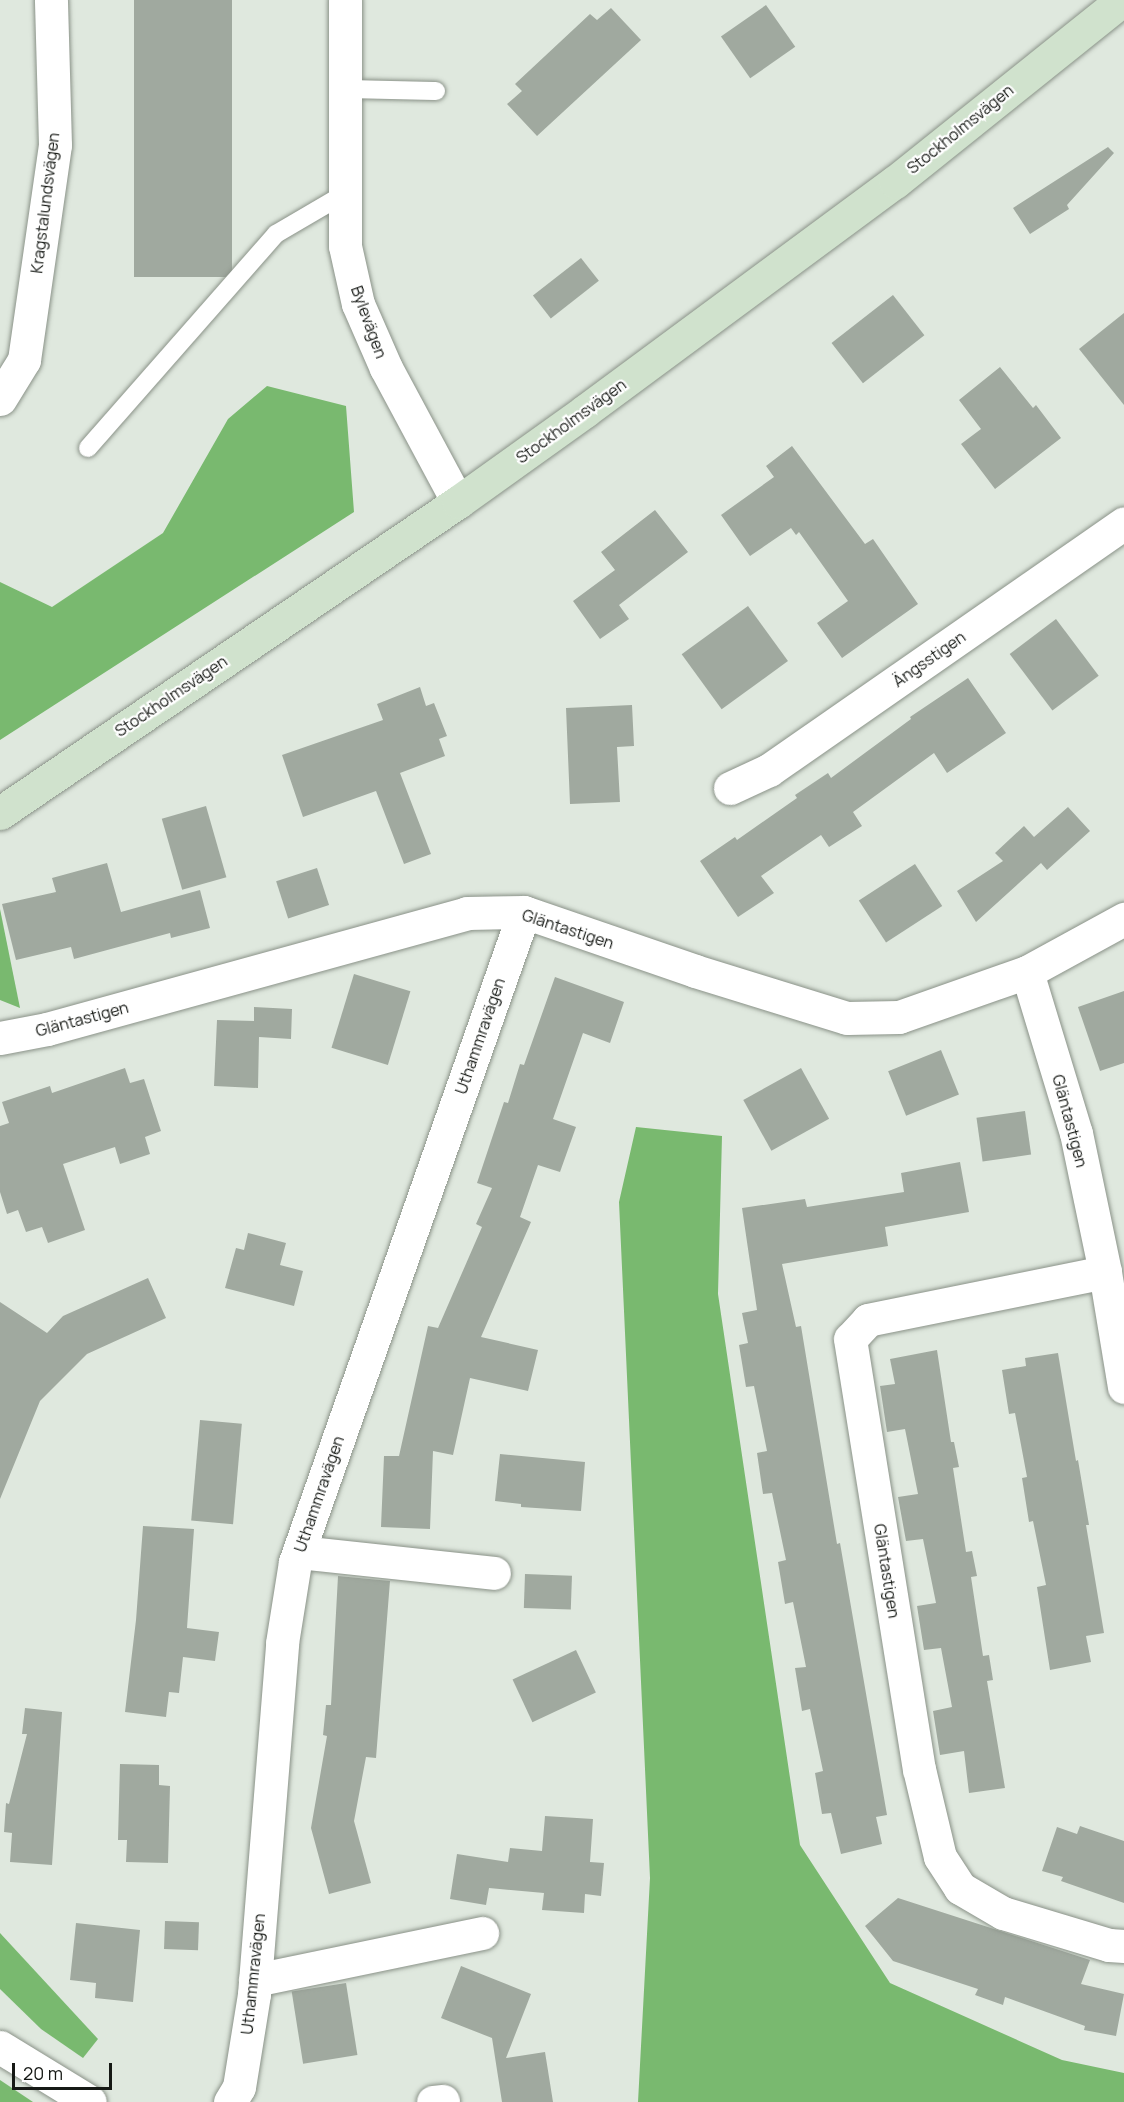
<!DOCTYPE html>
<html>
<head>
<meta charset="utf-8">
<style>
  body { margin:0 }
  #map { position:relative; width:1124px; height:2102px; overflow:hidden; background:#dfe8de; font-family:Manrope,sans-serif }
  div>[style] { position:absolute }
  .forest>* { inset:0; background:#79b96f }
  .building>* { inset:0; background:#a0a99f; transform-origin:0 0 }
  .roads { filter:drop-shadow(0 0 2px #8a9288) drop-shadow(0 0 2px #8a9288) }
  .lane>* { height:18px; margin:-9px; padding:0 9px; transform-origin:9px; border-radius:9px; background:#fff }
  .street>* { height:33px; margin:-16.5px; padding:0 16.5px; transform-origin:16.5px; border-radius:16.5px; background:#fff }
  .secondary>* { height:33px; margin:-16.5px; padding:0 16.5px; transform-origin:16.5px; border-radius:16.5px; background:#d0e2cd }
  span { translate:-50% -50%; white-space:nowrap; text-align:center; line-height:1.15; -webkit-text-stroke:4.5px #fff; paint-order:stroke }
  .street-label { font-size:16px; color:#161915 }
  .scale { position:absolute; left:12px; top:2063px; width:100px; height:27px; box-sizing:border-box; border:3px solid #161915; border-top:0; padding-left:8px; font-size:18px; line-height:21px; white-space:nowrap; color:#161915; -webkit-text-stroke:4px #fff; paint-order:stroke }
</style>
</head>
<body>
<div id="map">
  <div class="forest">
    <div style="clip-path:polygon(267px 386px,346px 406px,354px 512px,0 740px,0 582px,52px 607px,163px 533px,228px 419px)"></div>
    <div style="clip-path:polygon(0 909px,20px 1008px,0 1000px)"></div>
    <div style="clip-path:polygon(636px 1127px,722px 1136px,718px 1294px,800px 1845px,890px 1983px,1062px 2060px,1124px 2073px,1124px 2102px,638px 2102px,650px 1878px,619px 1202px)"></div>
    <div style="clip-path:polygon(0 1933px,98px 2039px,83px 2058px,41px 2029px,0 1989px)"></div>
    <div style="clip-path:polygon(0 2080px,33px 2102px,0 2102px)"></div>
  </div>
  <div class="building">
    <div style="left:134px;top:0;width:98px;height:277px"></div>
    <div style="left:766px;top:5px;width:51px;height:55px;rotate:55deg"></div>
    <div style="clip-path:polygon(611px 8px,641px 40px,537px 136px,507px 104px,522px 91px,515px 84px,590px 14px,597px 20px)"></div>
    <div style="clip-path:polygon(1108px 147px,1114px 153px,1067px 205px,1069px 209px,1030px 234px,1013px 208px)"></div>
    <div style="left:581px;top:258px;width:29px;height:61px;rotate:52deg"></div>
    <div style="left:893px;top:295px;width:51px;height:78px;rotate:52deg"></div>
    <div style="clip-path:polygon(1124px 313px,1124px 405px,1079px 349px)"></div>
    <div style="clip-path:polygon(1000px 367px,1033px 408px,1036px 405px,1061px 438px,995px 489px,961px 444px,981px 429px,959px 400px)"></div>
    <div style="clip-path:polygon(792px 446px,865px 544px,873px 539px,918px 604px,842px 658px,817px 623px,848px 601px,799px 532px,796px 535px,791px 528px,750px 556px,721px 515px,774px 477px,766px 466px)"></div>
    <div style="clip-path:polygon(655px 510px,688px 552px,619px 605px,629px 619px,600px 639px,573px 601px,615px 570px,601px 552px)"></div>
    <div style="left:748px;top:606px;width:68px;height:82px;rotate:54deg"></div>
    <div style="left:1056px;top:619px;width:71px;height:58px;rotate:53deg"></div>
    <div style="clip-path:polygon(968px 678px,1006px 733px,947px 773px,934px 753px,853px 812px,862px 826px,829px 847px,821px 835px,761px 876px,774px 893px,738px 917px,700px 861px,735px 837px,737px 840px,797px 798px,795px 795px,828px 773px,831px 778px,911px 719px,910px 717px)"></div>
    <div style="clip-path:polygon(420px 687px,426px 706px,434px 703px,447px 736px,439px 739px,445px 756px,400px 773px,431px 854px,404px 864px,376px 791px,303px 817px,282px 755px,383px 720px,377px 704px)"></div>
    <div style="clip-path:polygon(632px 705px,634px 746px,617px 747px,620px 802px,570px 804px,566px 708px)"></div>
    <div style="left:206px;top:806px;width:74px;height:46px;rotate:74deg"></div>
    <div style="clip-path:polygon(1068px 807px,1090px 831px,1047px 870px,1041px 863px,976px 922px,957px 891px,1003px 861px,995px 853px,1024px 826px,1034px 837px)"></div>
    <div style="clip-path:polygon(107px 863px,121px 912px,200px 890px,210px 928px,171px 938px,170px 933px,74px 959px,71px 947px,16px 960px,2px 904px,56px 892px,52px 878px)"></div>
    <div style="left:915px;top:864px;width:50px;height:67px;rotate:57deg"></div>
    <div style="left:317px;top:868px;width:39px;height:43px;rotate:72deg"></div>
    <div style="left:354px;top:974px;width:59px;height:77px;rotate:17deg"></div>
    <div style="clip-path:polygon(555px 977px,624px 1002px,610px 1043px,583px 1033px,553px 1119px,576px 1127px,560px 1172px,538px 1165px,520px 1217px,531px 1222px,481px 1337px,538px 1350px,528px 1391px,470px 1378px,453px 1455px,433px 1451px,430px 1529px,381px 1527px,384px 1456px,399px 1456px,428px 1326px,438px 1328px,482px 1227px,476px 1224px,492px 1188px,477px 1183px,504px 1102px,508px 1103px,520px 1064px,524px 1065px)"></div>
    <div style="clip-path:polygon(1124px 991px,1124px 1063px,1100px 1071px,1078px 1007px)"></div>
    <div style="clip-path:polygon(254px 1007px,292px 1009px,291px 1039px,259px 1037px,258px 1088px,214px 1086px,217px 1020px,254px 1021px)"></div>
    <div style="left:941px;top:1050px;width:48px;height:57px;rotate:68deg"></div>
    <div style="clip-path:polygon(125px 1068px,130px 1083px,144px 1079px,161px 1131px,145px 1137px,150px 1154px,120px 1164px,115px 1147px,63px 1164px,85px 1230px,48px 1243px,42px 1227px,26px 1232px,18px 1210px,7px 1214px,0 1192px,0 1126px,9px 1123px,2px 1102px,50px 1086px,52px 1093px)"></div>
    <div style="left:801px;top:1068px;width:58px;height:66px;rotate:61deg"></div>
    <div style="left:1025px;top:1111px;width:44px;height:49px;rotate:82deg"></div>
    <div style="clip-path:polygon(960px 1162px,969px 1212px,885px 1227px,888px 1246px,782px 1264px,796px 1327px,801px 1326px,837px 1544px,840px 1543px,887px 1815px,876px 1817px,882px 1844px,841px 1854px,831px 1813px,822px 1814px,815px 1773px,823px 1771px,810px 1709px,802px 1711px,795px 1668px,806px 1667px,793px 1602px,785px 1604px,778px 1562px,786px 1560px,772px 1493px,763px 1494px,757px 1453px,767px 1451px,754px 1386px,746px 1387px,739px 1345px,748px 1343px,742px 1313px,757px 1310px,742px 1208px,805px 1199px,807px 1207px,904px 1192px,901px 1173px)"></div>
    <div style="clip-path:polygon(248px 1233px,286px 1243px,280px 1265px,303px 1271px,294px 1306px,225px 1288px,236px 1248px,244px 1250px)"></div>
    <div style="clip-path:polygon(148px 1278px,166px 1318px,87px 1354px,40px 1401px,0 1499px,0 1302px,47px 1333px,63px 1316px)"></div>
    <div style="clip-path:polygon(937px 1350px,951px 1442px,954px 1442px,959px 1467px,953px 1468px,966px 1552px,972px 1551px,977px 1576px,971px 1577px,983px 1656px,989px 1655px,993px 1680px,987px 1681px,1005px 1788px,969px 1793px,964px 1751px,940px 1755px,933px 1711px,952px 1707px,941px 1648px,924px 1650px,917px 1606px,936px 1603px,923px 1539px,906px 1541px,898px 1497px,918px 1494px,905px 1429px,887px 1432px,880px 1386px,895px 1384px,890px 1359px)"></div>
    <div style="clip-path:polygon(1058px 1353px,1076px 1461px,1078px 1460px,1089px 1525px,1086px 1525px,1104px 1633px,1086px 1636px,1091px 1662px,1050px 1670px,1037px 1587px,1046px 1585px,1033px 1521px,1029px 1522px,1022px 1478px,1027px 1477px,1015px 1413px,1009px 1414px,1002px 1370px,1026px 1366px,1025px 1358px)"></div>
    <div style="left:200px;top:1420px;width:42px;height:101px;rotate:5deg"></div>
    <div style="clip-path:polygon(500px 1454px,585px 1462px,581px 1511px,521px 1507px,521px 1504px,495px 1501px)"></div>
    <div style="clip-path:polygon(143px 1526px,194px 1529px,187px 1628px,219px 1632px,215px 1661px,183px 1657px,179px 1693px,169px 1692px,166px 1717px,125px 1712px,136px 1620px)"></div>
    <div style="left:525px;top:1574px;width:47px;height:34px;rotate:2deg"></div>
    <div style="clip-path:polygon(338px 1576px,390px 1581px,376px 1758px,366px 1757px,354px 1821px,371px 1883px,329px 1894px,311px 1828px,327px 1736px,323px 1735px,326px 1705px,331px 1705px)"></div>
    <div style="left:576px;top:1650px;width:47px;height:70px;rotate:65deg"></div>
    <div style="clip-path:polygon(25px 1708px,62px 1712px,52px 1865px,10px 1862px,12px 1833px,4px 1832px,6px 1803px,9px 1804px,27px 1734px,22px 1734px)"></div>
    <div style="clip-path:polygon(120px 1764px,159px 1765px,159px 1785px,170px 1786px,168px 1863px,126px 1862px,127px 1840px,118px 1840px)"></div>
    <div style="clip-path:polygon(545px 1816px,593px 1819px,590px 1862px,604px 1863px,601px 1896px,585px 1894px,584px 1913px,542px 1910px,544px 1893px,489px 1888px,486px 1905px,450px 1899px,457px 1854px,508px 1862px,510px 1848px,542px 1851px)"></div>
    <div style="clip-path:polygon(1080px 1826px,1124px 1841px,1124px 1903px,1061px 1881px,1063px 1877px,1042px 1871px,1057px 1827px,1077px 1834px)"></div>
    <div style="clip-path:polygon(898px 1898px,1090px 1960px,1081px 1984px,1124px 1994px,1116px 2036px,1084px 2030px,1085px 2026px,1005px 1997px,1003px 2005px,975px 1995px,978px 1989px,893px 1961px,865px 1926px)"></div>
    <div style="left:165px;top:1921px;width:34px;height:28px;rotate:2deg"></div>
    <div style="clip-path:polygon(76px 1923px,140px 1930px,133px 2002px,95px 1998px,96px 1983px,70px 1980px)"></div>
    <div style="clip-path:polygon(461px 1966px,531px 1994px,506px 2058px,545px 2052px,553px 2102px,502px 2102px,492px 2038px,441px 2018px)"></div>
    <div style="left:346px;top:1983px;width:73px;height:55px;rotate:81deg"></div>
  </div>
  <div class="roads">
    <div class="lane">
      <div style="left:346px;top:89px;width:90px;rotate:1.3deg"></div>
      <div style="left:88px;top:448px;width:285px;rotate:-48.7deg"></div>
      <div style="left:276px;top:234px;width:81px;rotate:-30.4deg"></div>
    </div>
    <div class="street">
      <div style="left:345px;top:0;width:246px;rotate:90deg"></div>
      <div style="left:345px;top:246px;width:59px;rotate:77.4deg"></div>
      <div style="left:358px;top:304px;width:70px;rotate:66.4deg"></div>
      <div style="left:386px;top:368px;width:152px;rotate:61.8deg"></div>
      <div style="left:0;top:399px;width:46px;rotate:-58.4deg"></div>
      <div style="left:24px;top:360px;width:217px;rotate:-81.8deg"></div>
      <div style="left:55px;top:145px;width:145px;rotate:-91.6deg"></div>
      <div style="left:730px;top:788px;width:43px;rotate:-24.8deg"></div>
      <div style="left:769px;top:770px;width:432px;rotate:-34.8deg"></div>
      <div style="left:1027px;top:972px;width:168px;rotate:73.1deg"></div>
      <div style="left:1076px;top:1133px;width:142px;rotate:78.2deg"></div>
      <div style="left:0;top:1038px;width:48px;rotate:-10.8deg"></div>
      <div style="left:47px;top:1029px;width:436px;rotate:-15.4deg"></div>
      <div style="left:467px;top:913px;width:57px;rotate:-1deg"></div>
      <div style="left:524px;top:912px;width:181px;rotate:19deg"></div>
      <div style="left:695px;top:971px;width:159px;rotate:17.2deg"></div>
      <div style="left:847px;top:1018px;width:52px;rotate:-1.1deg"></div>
      <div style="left:899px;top:1017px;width:136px;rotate:-19.4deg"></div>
      <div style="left:1027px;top:972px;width:111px;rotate:-28.7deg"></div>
      <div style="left:1124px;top:1387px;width:117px;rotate:-99.4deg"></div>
      <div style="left:1105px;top:1272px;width:242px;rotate:168.6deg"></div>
      <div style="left:868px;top:1320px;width:26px;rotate:133deg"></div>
      <div style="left:850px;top:1339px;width:436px;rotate:80.9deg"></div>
      <div style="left:919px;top:1769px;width:90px;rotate:76.6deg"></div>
      <div style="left:940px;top:1857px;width:37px;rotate:57deg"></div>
      <div style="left:960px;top:1888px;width:50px;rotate:30.2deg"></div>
      <div style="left:1003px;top:1913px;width:111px;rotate:16.8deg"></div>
      <div style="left:1109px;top:1945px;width:15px;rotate:4deg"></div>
      <div style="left:299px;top:1552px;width:196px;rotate:6.1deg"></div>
      <div style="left:255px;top:1980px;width:232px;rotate:-11.7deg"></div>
      <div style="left:0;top:2047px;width:105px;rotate:31.4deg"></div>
      <div style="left:230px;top:2102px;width:17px;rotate:-59deg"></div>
      <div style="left:239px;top:2087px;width:94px;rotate:-80.8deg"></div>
      <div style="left:254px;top:1994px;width:352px;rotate:-85.4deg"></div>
      <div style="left:282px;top:1643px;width:82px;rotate:-80.9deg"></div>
      <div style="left:295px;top:1562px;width:689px;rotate:-70.59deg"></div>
      <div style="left:433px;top:2102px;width:10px;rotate:-6deg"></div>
    </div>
    <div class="secondary">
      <div style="left:0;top:813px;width:554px;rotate:-34.18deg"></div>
      <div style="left:458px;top:502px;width:156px;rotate:-35.6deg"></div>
      <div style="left:585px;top:411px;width:385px;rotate:-36.5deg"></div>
      <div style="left:895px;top:182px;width:291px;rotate:-38.7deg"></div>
    </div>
  </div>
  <div class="street-label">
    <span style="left:960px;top:129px;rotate:-39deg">Stockholmsvägen</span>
    <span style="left:45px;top:203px;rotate:-83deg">Kragstalundsvägen</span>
    <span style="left:369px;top:322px;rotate:70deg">Bylevägen</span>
    <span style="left:571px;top:421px;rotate:-36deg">Stockholmsvägen</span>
    <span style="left:929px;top:659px;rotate:-35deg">Ängsstigen</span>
    <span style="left:171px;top:696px;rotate:-34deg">Stockholmsvägen</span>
    <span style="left:568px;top:929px;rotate:18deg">Gläntastigen</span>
    <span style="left:82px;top:1019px;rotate:-15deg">Gläntastigen</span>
    <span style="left:480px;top:1036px;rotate:-71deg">Uthammravägen</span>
    <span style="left:1070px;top:1121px;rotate:75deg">Gläntastigen</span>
    <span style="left:319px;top:1494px;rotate:-71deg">Uthammravägen</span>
    <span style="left:887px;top:1571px;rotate:81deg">Gläntastigen</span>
    <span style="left:253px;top:1974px;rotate:-84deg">Uthammravägen</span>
  </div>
  <div class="scale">20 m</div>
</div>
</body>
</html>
